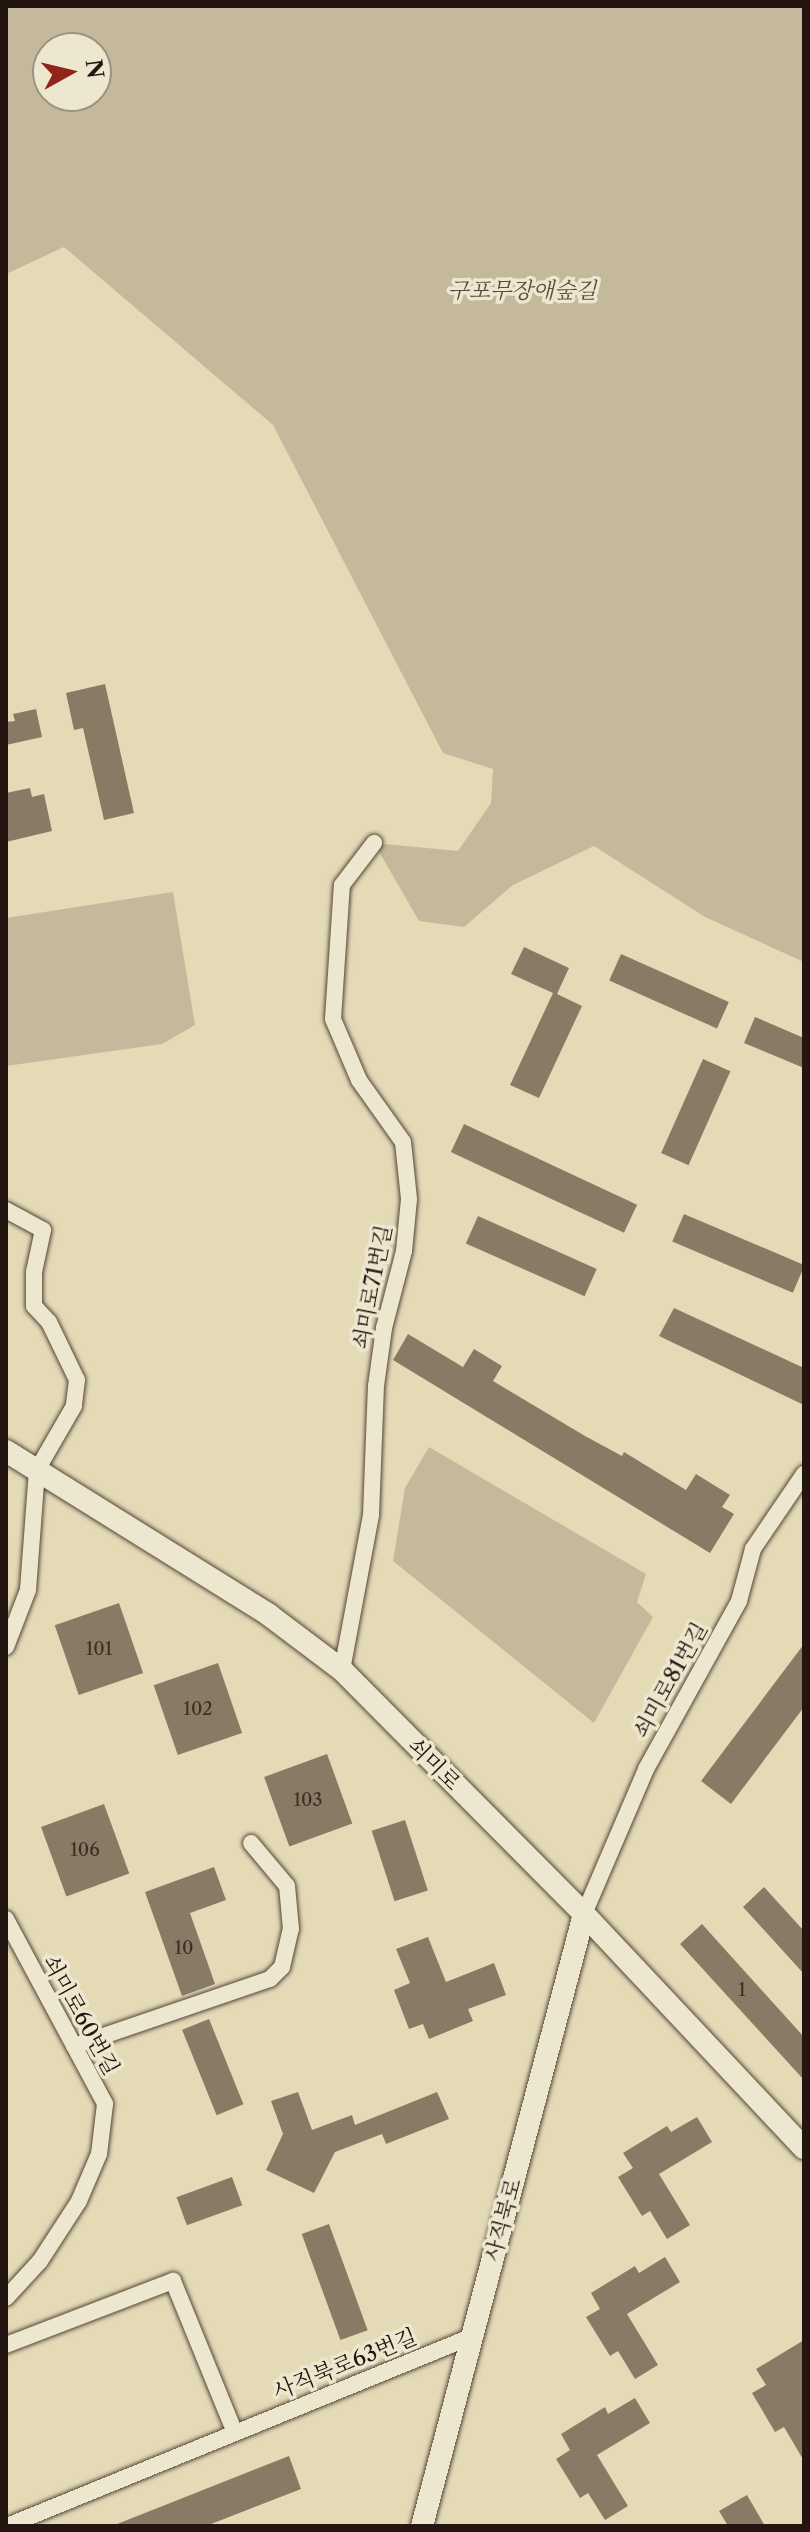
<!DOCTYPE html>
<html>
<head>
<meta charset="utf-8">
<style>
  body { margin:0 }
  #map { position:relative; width:810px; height:2532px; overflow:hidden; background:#e5dab6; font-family:"Libre Caslon Text","Noto Serif KR",serif }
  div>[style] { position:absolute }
  .green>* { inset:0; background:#c4b99a }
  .building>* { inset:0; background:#887b66; transform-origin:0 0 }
  .roads { filter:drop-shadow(0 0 2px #54463a) drop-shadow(0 0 2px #54463a) }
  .minor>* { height:16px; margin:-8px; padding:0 8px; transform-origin:8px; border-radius:8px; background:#eee7d0 }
  .secondary>* { height:22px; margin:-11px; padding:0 11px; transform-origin:11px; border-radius:11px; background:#eee7d0 }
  span { translate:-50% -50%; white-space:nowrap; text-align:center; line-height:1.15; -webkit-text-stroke:7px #eee7d0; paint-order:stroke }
  .number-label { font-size:18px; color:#3c2e26 }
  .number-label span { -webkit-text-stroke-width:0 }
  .park-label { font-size:22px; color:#5b4e40; font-style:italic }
  .street-label { font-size:22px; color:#231510 }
  .frame { position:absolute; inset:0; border:8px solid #231510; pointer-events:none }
  .north { position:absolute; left:32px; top:32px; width:80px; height:80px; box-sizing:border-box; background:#eee7d0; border:2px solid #9d9383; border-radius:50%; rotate:82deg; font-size:22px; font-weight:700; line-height:32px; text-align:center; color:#231510 }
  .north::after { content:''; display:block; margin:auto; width:28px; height:36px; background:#8f2418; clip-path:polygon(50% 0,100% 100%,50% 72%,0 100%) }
</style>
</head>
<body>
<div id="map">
  <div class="green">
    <div style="clip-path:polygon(evenodd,6px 6px,804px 6px,804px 962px,705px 917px,594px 846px,513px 885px,464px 927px,419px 921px,374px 843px,458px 851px,491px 803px,493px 769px,443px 753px,273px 425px,64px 247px,6px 274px,6px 6px,48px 48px,96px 48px,96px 96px,48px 96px,48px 48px)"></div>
    <div style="clip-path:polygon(173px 892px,195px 1025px,162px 1044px,6px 1066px,6px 918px)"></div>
    <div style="clip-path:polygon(429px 1447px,646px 1574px,637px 1602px,653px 1617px,594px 1723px,393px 1561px,405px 1488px)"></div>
  </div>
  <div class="building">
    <div style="clip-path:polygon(105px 684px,134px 813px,104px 820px,83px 728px,74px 730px,66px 693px)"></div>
    <div style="clip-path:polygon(36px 709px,42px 737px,6px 745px,6px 722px,15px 721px,13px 714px)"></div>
    <div style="clip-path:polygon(30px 788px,32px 797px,44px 794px,52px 831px,6px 842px,6px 793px)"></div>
    <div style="clip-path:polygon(524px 947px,569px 968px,557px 994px,582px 1006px,539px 1098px,510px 1085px,553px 993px,511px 974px)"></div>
    <div style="left:621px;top:954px;width:118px;height:29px;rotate:24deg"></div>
    <div style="clip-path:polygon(755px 1017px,804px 1038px,804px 1068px,744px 1043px)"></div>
    <div style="left:703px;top:1059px;width:30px;height:103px;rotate:24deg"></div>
    <div style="left:464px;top:1124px;width:191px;height:31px;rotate:25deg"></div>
    <div style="left:684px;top:1214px;width:131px;height:30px;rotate:23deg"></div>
    <div style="left:478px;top:1216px;width:130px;height:30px;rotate:24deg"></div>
    <div style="clip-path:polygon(674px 1308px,804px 1368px,804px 1405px,659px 1336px)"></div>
    <div style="clip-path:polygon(408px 1334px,463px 1367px,474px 1349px,502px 1366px,493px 1381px,585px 1436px,622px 1456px,624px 1452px,686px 1490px,696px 1474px,730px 1495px,722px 1507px,734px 1514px,710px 1553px,393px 1360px)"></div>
    <div style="left:119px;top:1603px;width:74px;height:68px;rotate:71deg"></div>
    <div style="clip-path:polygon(804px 1644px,804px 1707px,731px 1804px,701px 1781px)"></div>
    <div style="left:218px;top:1663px;width:74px;height:68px;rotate:71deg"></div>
    <div style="left:327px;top:1754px;width:74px;height:67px;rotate:70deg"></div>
    <div style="left:104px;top:1804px;width:74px;height:67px;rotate:70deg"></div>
    <div style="left:405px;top:1820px;width:74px;height:35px;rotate:72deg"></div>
    <div style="clip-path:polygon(214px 1867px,226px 1900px,190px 1913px,215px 1984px,182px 1996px,145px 1892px)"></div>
    <div style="clip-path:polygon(764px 1887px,804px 1931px,804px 1974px,743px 1907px)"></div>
    <div style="clip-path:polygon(702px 1924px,804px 2037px,804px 2080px,680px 1944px)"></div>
    <div style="clip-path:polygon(428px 1937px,446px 1982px,494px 1963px,506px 1995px,468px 2009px,473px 2021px,429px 2039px,423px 2024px,409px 2029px,394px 1990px,410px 1983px,396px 1949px)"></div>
    <div style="left:209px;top:2019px;width:92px;height:29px;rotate:68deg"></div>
    <div style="clip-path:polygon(298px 2092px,312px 2130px,352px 2115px,355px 2125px,437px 2092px,449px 2119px,386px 2144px,382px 2134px,335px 2152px,314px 2193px,266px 2170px,283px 2134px,271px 2101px)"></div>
    <div style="clip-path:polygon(697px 2117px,712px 2142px,659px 2174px,690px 2225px,667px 2239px,650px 2211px,642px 2216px,618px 2177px,633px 2168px,623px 2153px,667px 2126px,671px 2132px)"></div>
    <div style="left:232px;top:2177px;width:30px;height:59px;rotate:70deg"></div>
    <div style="left:329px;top:2224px;width:113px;height:29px;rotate:70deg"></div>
    <div style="clip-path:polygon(665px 2257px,680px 2282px,627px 2314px,658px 2365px,635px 2379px,618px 2351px,610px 2356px,586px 2317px,600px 2309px,591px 2293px,635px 2266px,639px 2273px)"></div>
    <div style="clip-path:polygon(804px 2340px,804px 2461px,784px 2427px,775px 2432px,752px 2393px,766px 2385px,756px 2369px)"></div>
    <div style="clip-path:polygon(635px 2398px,650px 2423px,597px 2455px,628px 2506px,605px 2520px,588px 2493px,580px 2498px,556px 2459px,570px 2450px,561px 2434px,605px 2407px,608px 2414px)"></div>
    <div style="clip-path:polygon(289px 2456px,301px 2489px,206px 2526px,112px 2526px)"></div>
    <div style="clip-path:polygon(747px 2495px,765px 2526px,728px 2526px,719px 2511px)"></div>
  </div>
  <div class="roads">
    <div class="minor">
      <div style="left:6px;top:1210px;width:42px;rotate:28.4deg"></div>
      <div style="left:43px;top:1230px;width:43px;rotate:102.1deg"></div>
      <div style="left:34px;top:1272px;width:34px;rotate:90deg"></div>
      <div style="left:34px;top:1306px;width:22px;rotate:47deg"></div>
      <div style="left:49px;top:1322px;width:64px;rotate:64.2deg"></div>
      <div style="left:77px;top:1380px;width:26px;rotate:97deg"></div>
      <div style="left:74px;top:1406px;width:74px;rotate:120deg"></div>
      <div style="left:37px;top:1470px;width:120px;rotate:94.3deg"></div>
      <div style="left:28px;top:1590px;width:61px;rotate:111.1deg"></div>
      <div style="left:342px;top:1670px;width:158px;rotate:-79.4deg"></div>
      <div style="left:371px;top:1515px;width:129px;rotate:-87.8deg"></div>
      <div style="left:376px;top:1386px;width:59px;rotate:-82.1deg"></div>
      <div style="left:384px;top:1328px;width:80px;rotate:-75.4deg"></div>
      <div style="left:404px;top:1251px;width:52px;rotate:-84.5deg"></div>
      <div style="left:409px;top:1199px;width:57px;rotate:-96deg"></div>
      <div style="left:403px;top:1142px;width:76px;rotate:-125.4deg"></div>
      <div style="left:359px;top:1080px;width:66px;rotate:-113.1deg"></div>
      <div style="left:333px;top:1019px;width:134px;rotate:-86.2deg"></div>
      <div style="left:342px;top:885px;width:53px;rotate:-52.7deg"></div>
      <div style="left:584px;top:1914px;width:158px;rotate:-66.8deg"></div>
      <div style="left:646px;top:1769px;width:192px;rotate:-61deg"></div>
      <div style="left:739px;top:1601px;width:54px;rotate:-74.9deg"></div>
      <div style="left:753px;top:1549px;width:91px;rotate:-55.8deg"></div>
      <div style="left:6px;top:1919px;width:210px;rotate:61.8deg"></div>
      <div style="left:105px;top:2104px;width:50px;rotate:96.8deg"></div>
      <div style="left:99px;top:2154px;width:51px;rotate:113.1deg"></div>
      <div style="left:79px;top:2201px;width:72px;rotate:123deg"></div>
      <div style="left:40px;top:2261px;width:50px;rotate:132.6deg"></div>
      <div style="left:74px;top:2046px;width:207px;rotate:-18.9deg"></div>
      <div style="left:270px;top:1979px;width:17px;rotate:-45deg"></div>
      <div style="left:282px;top:1967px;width:39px;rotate:-77deg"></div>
      <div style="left:291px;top:1929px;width:43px;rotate:-95.3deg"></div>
      <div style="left:287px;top:1886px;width:56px;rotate:-129.9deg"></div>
      <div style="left:6px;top:2345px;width:179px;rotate:-21deg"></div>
      <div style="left:173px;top:2281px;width:164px;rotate:67.8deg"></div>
      <div style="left:7px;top:2526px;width:503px;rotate:-22.18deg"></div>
    </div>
    <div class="secondary">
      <div style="left:6px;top:1451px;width:310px;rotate:31.9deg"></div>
      <div style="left:269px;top:1615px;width:91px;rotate:37deg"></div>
      <div style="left:342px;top:1670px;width:344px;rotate:45.2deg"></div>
      <div style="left:584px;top:1914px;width:321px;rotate:46.8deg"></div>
      <div style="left:422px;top:2526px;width:633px;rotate:-75.17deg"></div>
    </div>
  </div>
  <div class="number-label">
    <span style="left:99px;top:1649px">101</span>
    <span style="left:198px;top:1709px">102</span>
    <span style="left:308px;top:1800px">103</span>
    <span style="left:85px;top:1850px">106</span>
    <span style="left:184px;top:1948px">10</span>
    <span style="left:742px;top:1990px">1</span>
  </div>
  <div class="park-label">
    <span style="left:522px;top:291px">구포무장애숲길</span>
  </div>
  <div class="street-label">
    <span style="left:372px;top:1287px;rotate:-79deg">쇠미로71번길</span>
    <span style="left:670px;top:1680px;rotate:-61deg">쇠미로81번길</span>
    <span style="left:434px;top:1764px;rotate:45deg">쇠미로</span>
    <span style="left:81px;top:2015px;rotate:61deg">쇠미로60번길</span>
    <span style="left:503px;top:2220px;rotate:-75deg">사직북로</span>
    <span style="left:345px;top:2364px;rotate:-22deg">사직북로63번길</span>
  </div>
  <div class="frame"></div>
  <div class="north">N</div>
</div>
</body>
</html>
